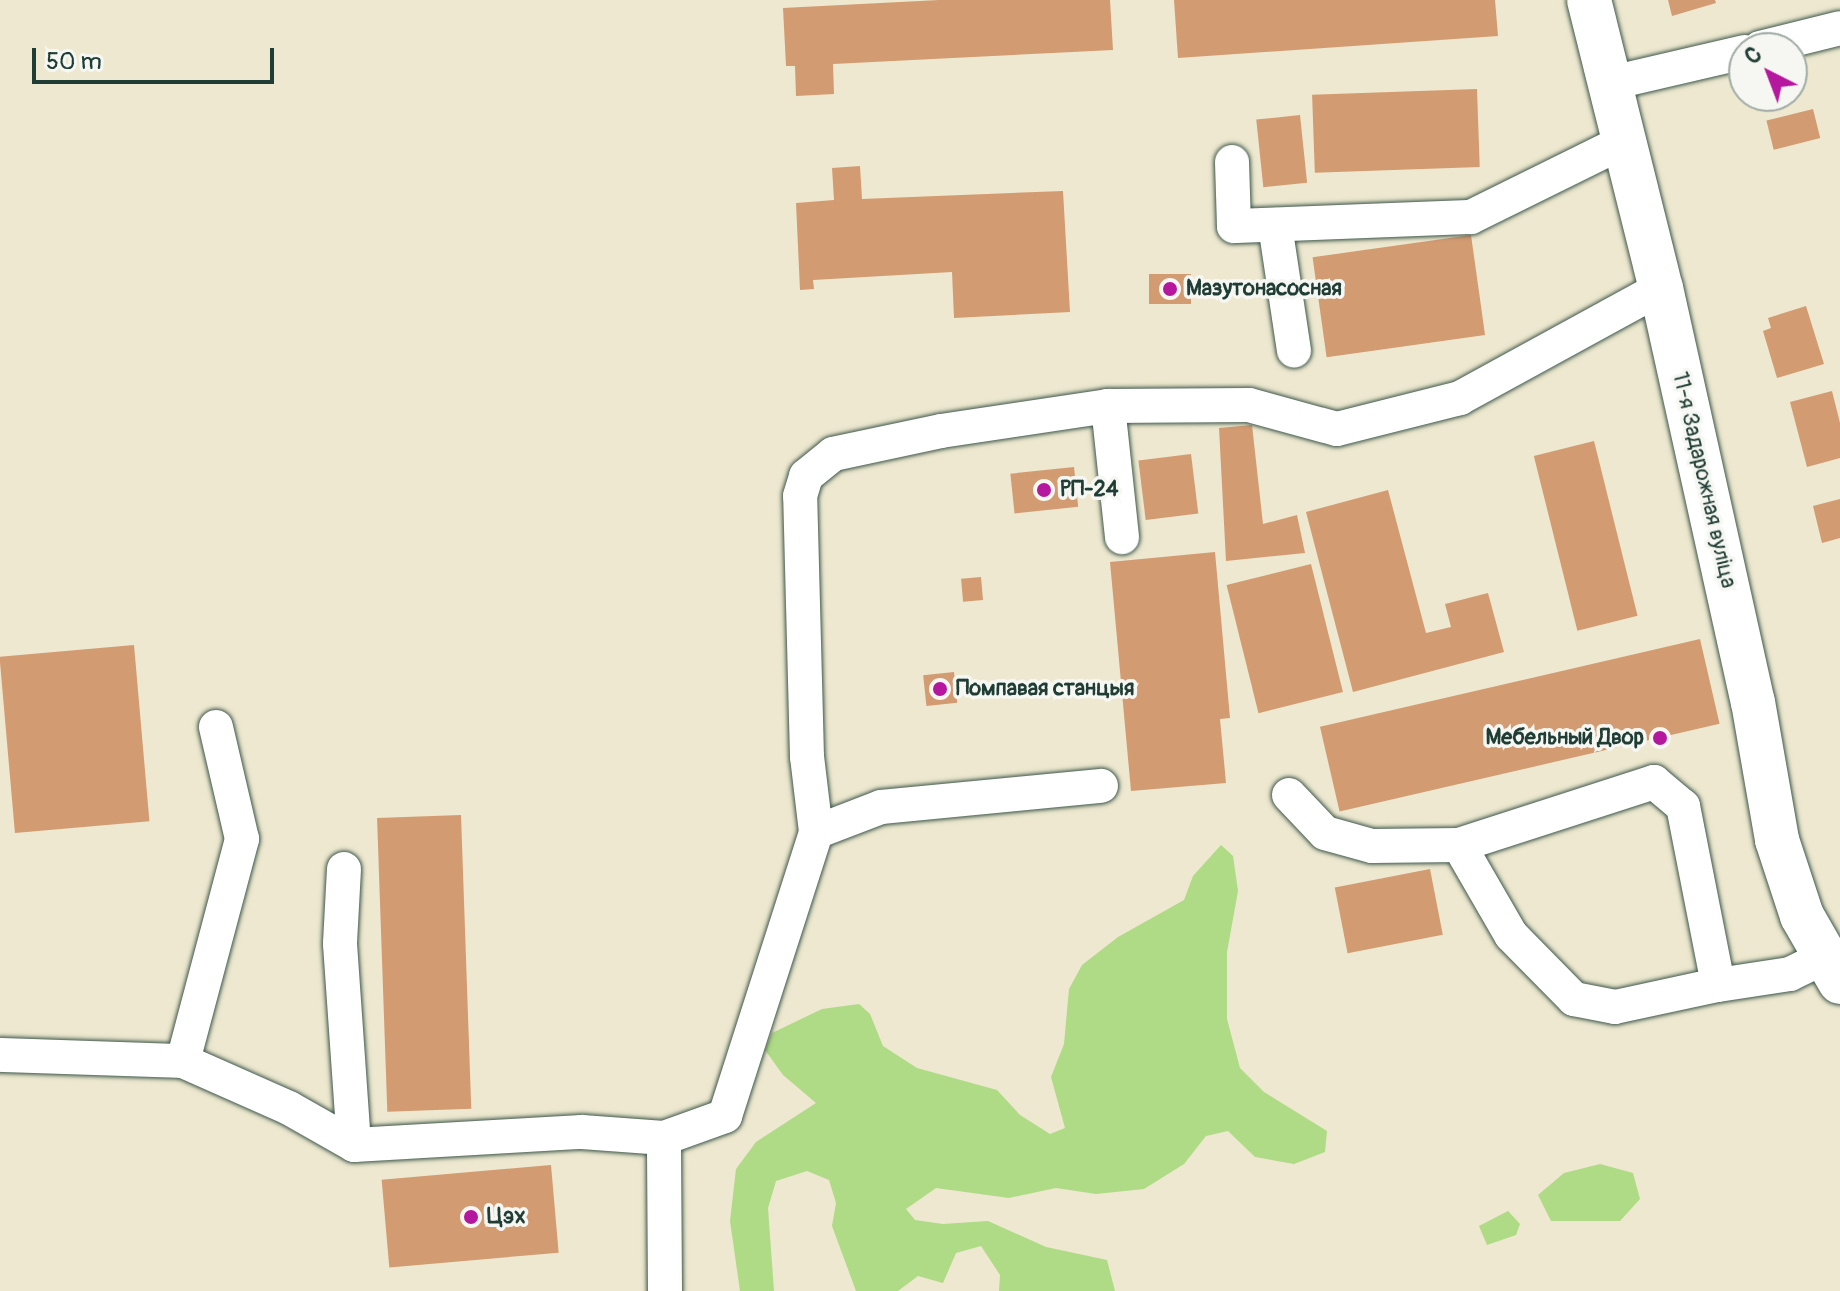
<!DOCTYPE html>
<html>
<head>
<meta charset="utf-8">
<style>
  body { margin:0 }
  #map { position:relative; width:1840px; height:1291px; overflow:hidden; background:#ede8cf; font-family:Pangolin,sans-serif }
  div>[style] { position:absolute }
  .green>* { inset:0; background:#afda86 }
  .building>* { inset:0; background:#d39b72; transform-origin:0 0 }
  .roads { filter:drop-shadow(0 0 2px #3e574b) drop-shadow(0 0 2px #3e574b) }
  .minor>* { height:34px; margin:-17px; padding:0 17px; transform-origin:17px; border-radius:17px; background:#fff }
  .major>* { height:44px; margin:-22px; padding:0 22px; transform-origin:22px; border-radius:22px; background:#fff }
  .dots>* { width:22px; height:22px; translate:-50% -50%; box-sizing:border-box; border:4px solid #f6f6f2; border-radius:50% }
  span { translate:-50% -50%; white-space:nowrap; text-align:center; line-height:1.15; -webkit-text-stroke:7px #f6f6f2; paint-order:stroke }
  .poi-label { font-size:22px; color:#1f3d34; font-weight:700 }
  .left { translate:0 -50%; text-align:left }
  .right { translate:-100% -50%; text-align:right }
  .street-label { font-size:22px; color:#1f3d34 }
  .north { position:absolute; left:1728px; top:32px; width:80px; height:80px; box-sizing:border-box; background:#f6f6f2; border:2px solid #a0aca6; border-radius:50%; rotate:318deg; font-size:22px; font-weight:700; line-height:32px; text-align:center; color:#1f3d34 }
  .north::after { content:''; display:block; margin:auto; width:28px; height:36px; background:#b5179e; clip-path:polygon(50% 0,100% 100%,50% 72%,0 100%) }
  .scale { position:absolute; left:32px; top:48px; width:242px; height:36px; box-sizing:border-box; border:4px solid #1f3d34; border-top:0; padding-left:10px; font-size:24px; line-height:28px; white-space:nowrap; color:#1f3d34; -webkit-text-stroke:6px #f6f6f2; paint-order:stroke }
</style>
</head>
<body>
<div id="map">
  <div class="green">
    <div style="clip-path:polygon(1221px 845px,1233px 856px,1238px 891px,1227px 952px,1227px 1019px,1240px 1068px,1264px 1092px,1327px 1131px,1325px 1152px,1294px 1164px,1255px 1157px,1228px 1131px,1206px 1136px,1184px 1164px,1144px 1189px,1096px 1194px,1056px 1188px,1009px 1198px,936px 1188px,906px 1209px,915px 1220px,943px 1224px,988px 1221px,1046px 1247px,1107px 1260px,1115px 1291px,999px 1291px,1000px 1275px,981px 1246px,956px 1253px,943px 1283px,918px 1276px,898px 1291px,856px 1291px,832px 1226px,836px 1203px,829px 1180px,807px 1171px,776px 1181px,768px 1208px,774px 1291px,740px 1291px,730px 1221px,736px 1169px,756px 1142px,816px 1103px,783px 1075px,765px 1050px,772px 1033px,822px 1009px,859px 1004px,870px 1014px,883px 1046px,917px 1068px,997px 1090px,1020px 1115px,1050px 1134px,1065px 1128px,1051px 1077px,1064px 1044px,1069px 989px,1082px 965px,1118px 937px,1184px 900px,1193px 876px)"></div>
    <div style="clip-path:polygon(1600px 1164px,1633px 1173px,1640px 1199px,1620px 1221px,1551px 1221px,1538px 1195px,1564px 1173px)"></div>
    <div style="clip-path:polygon(1508px 1211px,1520px 1224px,1516px 1235px,1487px 1245px,1479px 1226px)"></div>
  </div>
  <div class="building">
    <div style="clip-path:polygon(939px 0,1110px 0,1113px 50px,833px 64px,834px 94px,796px 96px,795px 66px,786px 66px,783px 8px)"></div>
    <div style="clip-path:polygon(1174px 0,1495px 0,1498px 36px,1178px 58px)"></div>
    <div style="clip-path:polygon(1668px 0,1715px 0,1716px 3px,1672px 16px)"></div>
    <div style="left:1477px;top:89px;width:78px;height:165px;rotate:88deg"></div>
    <div style="left:1813px;top:109px;width:30px;height:48px;rotate:76deg"></div>
    <div style="left:1300px;top:115px;width:68px;height:44px;rotate:84deg"></div>
    <div style="clip-path:polygon(860px 166px,862px 199px,1063px 191px,1070px 312px,954px 318px,952px 272px,813px 280px,814px 289px,800px 290px,796px 203px,834px 200px,832px 168px)"></div>
    <div style="left:1471px;top:235px;width:101px;height:160px;rotate:82deg"></div>
    <div style="left:1191px;top:274px;width:30px;height:42px;rotate:90deg"></div>
    <div style="clip-path:polygon(1806px 306px,1824px 364px,1777px 378px,1763px 331px,1771px 328px,1768px 318px)"></div>
    <div style="clip-path:polygon(1832px 391px,1840px 423px,1840px 458px,1807px 467px,1790px 402px)"></div>
    <div style="clip-path:polygon(1252px 425px,1263px 524px,1297px 515px,1305px 553px,1226px 561px,1219px 428px)"></div>
    <div style="left:1594px;top:441px;width:180px;height:62px;rotate:76deg"></div>
    <div style="left:1191px;top:454px;width:60px;height:53px;rotate:83deg"></div>
    <div style="left:1074px;top:467px;width:40px;height:64px;rotate:84deg"></div>
    <div style="clip-path:polygon(1388px 490px,1426px 633px,1451px 627px,1445px 604px,1488px 593px,1504px 652px,1353px 692px,1306px 512px)"></div>
    <div style="clip-path:polygon(1840px 499px,1840px 538px,1822px 543px,1813px 506px)"></div>
    <div style="clip-path:polygon(1215px 552px,1230px 718px,1220px 719px,1226px 783px,1131px 791px,1110px 562px)"></div>
    <div style="left:1311px;top:564px;width:132px;height:87px;rotate:76deg"></div>
    <div style="left:981px;top:577px;width:23px;height:20px;rotate:85deg"></div>
    <div style="left:1700px;top:639px;width:87px;height:390px;rotate:77deg"></div>
    <div style="left:134px;top:645px;width:177px;height:135px;rotate:85deg"></div>
    <div style="left:954px;top:672px;width:31px;height:31px;rotate:84deg"></div>
    <div style="left:461px;top:815px;width:294px;height:84px;rotate:88deg"></div>
    <div style="left:1430px;top:869px;width:67px;height:97px;rotate:79deg"></div>
    <div style="left:551px;top:1165px;width:88px;height:170px;rotate:85deg"></div>
  </div>
  <div class="roads">
    <div class="minor">
      <div style="left:1760px;top:48px;width:82px;rotate:-14deg"></div>
      <div style="left:1611px;top:83px;width:137px;rotate:-13.1deg"></div>
      <div style="left:1232px;top:162px;width:64px;rotate:88.2deg"></div>
      <div style="left:1234px;top:226px;width:237px;rotate:-2.2deg"></div>
      <div style="left:1471px;top:217px;width:172px;rotate:-26.3deg"></div>
      <div style="left:1275px;top:225px;width:127px;rotate:81.4deg"></div>
      <div style="left:1108px;top:406px;width:132px;rotate:83.9deg"></div>
      <div style="left:1289px;top:795px;width:52px;rotate:46.5deg"></div>
      <div style="left:1325px;top:833px;width:49px;rotate:15.5deg"></div>
      <div style="left:1372px;top:846px;width:87px;rotate:-0.7deg"></div>
      <div style="left:1459px;top:845px;width:104px;rotate:60deg"></div>
      <div style="left:1511px;top:935px;width:90px;rotate:45.5deg"></div>
      <div style="left:1574px;top:999px;width:42px;rotate:11deg"></div>
      <div style="left:1615px;top:1007px;width:105px;rotate:-12.1deg"></div>
      <div style="left:816px;top:832px;width:70px;rotate:-21deg"></div>
      <div style="left:881px;top:807px;width:221px;rotate:-5.5deg"></div>
      <div style="left:1459px;top:845px;width:205px;rotate:-17.9deg"></div>
      <div style="left:1654px;top:782px;width:38px;rotate:40deg"></div>
      <div style="left:1683px;top:806px;width:182px;rotate:78.9deg"></div>
      <div style="left:1718px;top:985px;width:73px;rotate:-8.7deg"></div>
      <div style="left:1790px;top:974px;width:39px;rotate:-26deg"></div>
      <div style="left:1825px;top:957px;width:16px;rotate:22deg"></div>
      <div style="left:344px;top:869px;width:75px;rotate:93.1deg"></div>
      <div style="left:340px;top:944px;width:201px;rotate:86deg"></div>
      <div style="left:0;top:1055px;width:183px;rotate:1.9deg"></div>
      <div style="left:183px;top:1061px;width:230px;rotate:-75.1deg"></div>
      <div style="left:242px;top:839px;width:115px;rotate:-103.1deg"></div>
      <div style="left:183px;top:1061px;width:116px;rotate:23.9deg"></div>
      <div style="left:289px;top:1108px;width:75px;rotate:29.6deg"></div>
      <div style="left:354px;top:1145px;width:228px;rotate:-3.3deg"></div>
      <div style="left:582px;top:1132px;width:82px;rotate:4.2deg"></div>
      <div style="left:665px;top:1291px;width:153px;rotate:-90.4deg"></div>
      <div style="left:664px;top:1138px;width:65px;rotate:-19.8deg"></div>
      <div style="left:725px;top:1116px;width:298px;rotate:-72.2deg"></div>
      <div style="left:816px;top:832px;width:76px;rotate:-96.8deg"></div>
      <div style="left:807px;top:757px;width:261px;rotate:-91.5deg"></div>
      <div style="left:800px;top:496px;width:21px;rotate:-73deg"></div>
      <div style="left:806px;top:476px;width:35px;rotate:-39deg"></div>
      <div style="left:833px;top:454px;width:110px;rotate:-12deg"></div>
      <div style="left:941px;top:431px;width:169px;rotate:-8.5deg"></div>
      <div style="left:1108px;top:406px;width:141px;rotate:-0.4deg"></div>
      <div style="left:1249px;top:405px;width:91px;rotate:15.3deg"></div>
      <div style="left:1337px;top:429px;width:127px;rotate:-14.1deg"></div>
      <div style="left:1460px;top:398px;width:229px;rotate:-28.7deg"></div>
    </div>
    <div class="major">
      <div style="left:1589px;top:0;width:297px;rotate:76deg"></div>
      <div style="left:1661px;top:288px;width:424px;rotate:77.5deg"></div>
      <div style="left:1753px;top:702px;width:140px;rotate:80.1deg"></div>
      <div style="left:1777px;top:840px;width:80px;rotate:71.8deg"></div>
      <div style="left:1802px;top:916px;width:76px;rotate:60.1deg"></div>
    </div>
  </div>
  <div class="dots">
    <div style="left:1170px;top:289px;background:#b5179e"></div>
    <div style="left:1044px;top:490px;background:#b5179e"></div>
    <div style="left:940px;top:689px;background:#b5179e"></div>
    <div style="left:1660px;top:738px;background:#b5179e"></div>
    <div style="left:471px;top:1217px;background:#b5179e"></div>
  </div>
  <div class="poi-label">
    <span class="left" style="left:1186px;top:289px">Мазутонасосная</span>
    <span class="left" style="left:1060px;top:490px">РП-24</span>
    <span class="left" style="left:956px;top:689px">Помпавая станцыя</span>
    <span class="right" style="left:1644px;top:738px">Мебельный Двор</span>
    <span class="left" style="left:487px;top:1217px">Цэх</span>
  </div>
  <div class="street-label">
    <span style="left:1704px;top:480px;rotate:77deg">11-я Задарожная вуліца</span>
  </div>
  <div class="north">С</div>
  <div class="scale">50 m</div>
</div>
</body>
</html>
